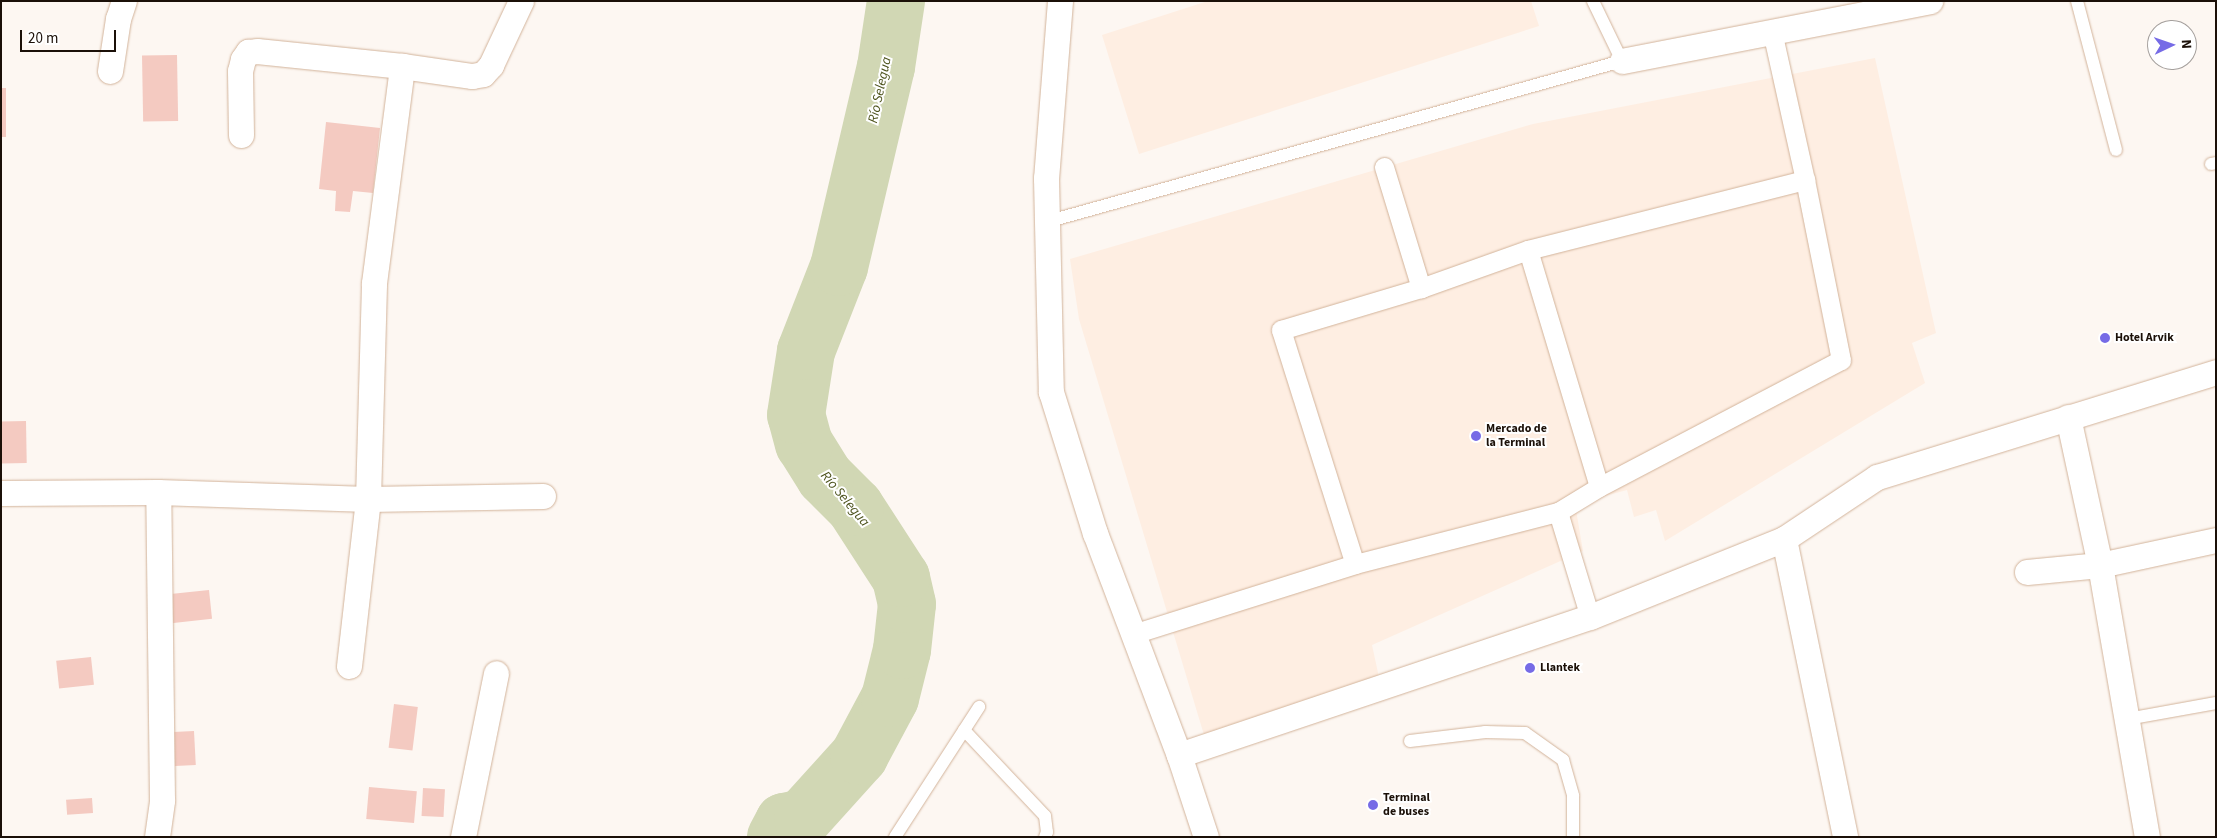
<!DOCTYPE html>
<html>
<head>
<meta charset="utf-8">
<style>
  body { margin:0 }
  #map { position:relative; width:2217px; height:838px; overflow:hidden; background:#fdf7f2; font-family:"Source Sans 3",sans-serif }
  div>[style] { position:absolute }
  .built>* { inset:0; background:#feeee2 }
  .river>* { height:58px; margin:-29px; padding:0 29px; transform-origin:29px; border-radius:29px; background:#d1d7b4 }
  .building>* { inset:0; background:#f4cac1; transform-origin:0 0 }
  .roads { filter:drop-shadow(0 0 1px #d2b39a) drop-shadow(0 0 1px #d2b39a) }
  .service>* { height:12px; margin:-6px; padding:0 6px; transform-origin:6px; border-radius:6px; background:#fff }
  .pedestrian>* { height:19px; margin:-9.5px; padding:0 9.5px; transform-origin:9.5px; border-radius:9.5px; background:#fff }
  .minor>* { height:25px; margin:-12.5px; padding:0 12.5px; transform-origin:12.5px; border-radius:12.5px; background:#fff }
  .dots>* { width:14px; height:14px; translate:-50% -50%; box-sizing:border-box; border:2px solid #fff; border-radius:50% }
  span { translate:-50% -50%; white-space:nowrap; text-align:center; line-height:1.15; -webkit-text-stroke:4px #fff; paint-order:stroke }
  .poi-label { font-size:12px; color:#1b1008; font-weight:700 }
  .left { translate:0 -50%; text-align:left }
  .water-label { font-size:14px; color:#4d531d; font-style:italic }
  .frame { position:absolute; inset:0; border:2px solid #1b1008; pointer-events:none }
  .north { position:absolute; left:2147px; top:20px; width:50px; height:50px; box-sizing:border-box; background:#fff; border:1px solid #a49f9c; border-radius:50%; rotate:87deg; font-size:14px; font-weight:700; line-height:20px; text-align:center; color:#1b1008 }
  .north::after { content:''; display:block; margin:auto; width:18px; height:22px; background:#766be6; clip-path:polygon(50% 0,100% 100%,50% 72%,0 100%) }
  .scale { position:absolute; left:20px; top:30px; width:96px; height:22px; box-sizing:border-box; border:2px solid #1b1008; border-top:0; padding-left:6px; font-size:15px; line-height:18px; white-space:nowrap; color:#1b1008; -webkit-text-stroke:4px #fff; paint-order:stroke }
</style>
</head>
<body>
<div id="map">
  <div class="built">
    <div style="clip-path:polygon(1208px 1px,1531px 1px,1539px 26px,1139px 154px,1102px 35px)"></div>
    <div style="clip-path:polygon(1875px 58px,1936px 333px,1912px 343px,1925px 383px,1665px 541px,1656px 510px,1634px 517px,1627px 490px,1575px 504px,1583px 551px,1372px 645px,1380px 682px,1204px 735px,1079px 319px,1070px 259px,1533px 124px)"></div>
  </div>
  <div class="river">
    <div style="left:776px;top:837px;width:17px;rotate:-62deg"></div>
    <div style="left:784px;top:822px;width:19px;rotate:-12deg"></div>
    <div style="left:803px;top:818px;width:84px;rotate:-47.9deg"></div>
    <div style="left:859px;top:756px;width:66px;rotate:-61.9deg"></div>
    <div style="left:890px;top:698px;width:49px;rotate:-76deg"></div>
    <div style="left:902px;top:650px;width:46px;rotate:-83.8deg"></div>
    <div style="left:907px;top:604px;width:27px;rotate:-103deg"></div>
    <div style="left:901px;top:578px;width:85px;rotate:-122.9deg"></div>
    <div style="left:855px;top:507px;width:42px;rotate:-135deg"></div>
    <div style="left:825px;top:477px;width:39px;rotate:-122deg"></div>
    <div style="left:804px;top:444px;width:30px;rotate:-105deg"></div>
    <div style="left:796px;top:415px;width:65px;rotate:-81.1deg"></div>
    <div style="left:806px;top:351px;width:90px;rotate:-68.6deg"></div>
    <div style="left:839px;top:267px;width:205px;rotate:-76.8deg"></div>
    <div style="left:886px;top:67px;width:67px;rotate:-81.4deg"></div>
  </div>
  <div class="building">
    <div style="left:177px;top:55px;width:66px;height:35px;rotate:89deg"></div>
    <div style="left:1px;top:88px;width:5px;height:49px"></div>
    <div style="clip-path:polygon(326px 122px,380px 128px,373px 193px,353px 191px,350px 212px,335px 211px,336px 191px,319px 189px)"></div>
    <div style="left:26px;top:421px;width:42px;height:25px;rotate:89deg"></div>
    <div style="left:209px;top:590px;width:29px;height:41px;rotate:84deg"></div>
    <div style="left:91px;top:657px;width:28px;height:35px;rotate:84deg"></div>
    <div style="left:394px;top:704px;width:24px;height:44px;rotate:7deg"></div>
    <div style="left:194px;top:731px;width:34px;height:26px;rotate:87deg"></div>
    <div style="left:369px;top:787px;width:48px;height:32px;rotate:5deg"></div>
    <div style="left:423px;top:788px;width:22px;height:28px;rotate:3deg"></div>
    <div style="left:92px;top:798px;width:15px;height:26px;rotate:86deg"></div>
  </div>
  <div class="roads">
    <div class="service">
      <div style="left:2077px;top:1px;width:154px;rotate:75.3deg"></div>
      <div style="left:2211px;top:164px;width:5px;rotate:-11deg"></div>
      <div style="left:1046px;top:222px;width:598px;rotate:-15.62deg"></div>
      <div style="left:1622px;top:61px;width:67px;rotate:-115.8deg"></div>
      <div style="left:2127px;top:719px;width:90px;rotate:-10.2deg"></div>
      <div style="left:964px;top:730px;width:118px;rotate:46.7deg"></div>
      <div style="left:1045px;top:816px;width:16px;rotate:83deg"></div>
      <div style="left:1047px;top:832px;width:5px;rotate:112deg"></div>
      <div style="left:1410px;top:741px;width:76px;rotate:-6.8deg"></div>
      <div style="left:1485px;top:732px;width:40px;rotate:1.4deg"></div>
      <div style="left:1525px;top:733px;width:47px;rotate:35.4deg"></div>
      <div style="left:1563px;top:760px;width:37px;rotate:74deg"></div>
      <div style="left:1573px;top:796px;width:41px;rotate:90deg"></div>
      <div style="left:895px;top:837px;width:155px;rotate:-57.1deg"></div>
    </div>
    <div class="pedestrian">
      <div style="left:1384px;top:167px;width:127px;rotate:73deg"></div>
      <div style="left:1421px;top:288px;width:114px;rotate:-19.6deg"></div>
      <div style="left:1528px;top:250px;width:247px;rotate:73.3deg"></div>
      <div style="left:1599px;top:487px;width:48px;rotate:148.6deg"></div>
      <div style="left:1558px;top:512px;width:110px;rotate:73.1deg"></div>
      <div style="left:1528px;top:250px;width:286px;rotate:-14.2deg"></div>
      <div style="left:1805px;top:180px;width:153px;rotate:-102.5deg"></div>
      <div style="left:1421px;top:288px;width:146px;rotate:163.3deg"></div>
      <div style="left:1281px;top:330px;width:245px;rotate:72.5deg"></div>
      <div style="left:1355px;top:564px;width:210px;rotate:-14.4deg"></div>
      <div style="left:1599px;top:487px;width:273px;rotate:-27.7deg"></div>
      <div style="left:1841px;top:360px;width:184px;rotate:-101.3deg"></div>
      <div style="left:1133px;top:634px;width:233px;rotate:-17.5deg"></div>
    </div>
    <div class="minor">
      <div style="left:1060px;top:1px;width:178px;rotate:94.5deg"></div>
      <div style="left:1046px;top:178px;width:214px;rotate:88.7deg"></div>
      <div style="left:1051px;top:392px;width:148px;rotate:72.7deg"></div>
      <div style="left:1095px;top:533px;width:237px;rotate:69.3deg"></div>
      <div style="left:1179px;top:755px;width:86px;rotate:71.8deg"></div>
      <div style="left:1622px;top:61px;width:314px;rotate:-11deg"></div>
      <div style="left:110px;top:71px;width:53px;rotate:-81.3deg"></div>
      <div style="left:118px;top:19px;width:19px;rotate:-72deg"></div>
      <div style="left:241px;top:135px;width:64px;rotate:-90.9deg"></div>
      <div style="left:240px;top:71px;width:12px;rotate:-76deg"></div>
      <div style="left:243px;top:59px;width:9px;rotate:-54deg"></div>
      <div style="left:248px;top:52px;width:9px;rotate:-6deg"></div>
      <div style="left:257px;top:51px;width:146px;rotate:5.9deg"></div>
      <div style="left:402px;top:66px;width:71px;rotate:8.1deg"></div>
      <div style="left:472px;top:76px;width:11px;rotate:-10deg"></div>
      <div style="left:483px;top:74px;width:12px;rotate:-48deg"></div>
      <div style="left:491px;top:65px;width:71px;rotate:-64.9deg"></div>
      <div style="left:2068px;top:417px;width:151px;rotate:77.8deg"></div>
      <div style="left:2100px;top:565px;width:276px;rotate:80.2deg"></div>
      <div style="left:1px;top:493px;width:157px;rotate:-0.4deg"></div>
      <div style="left:158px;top:492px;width:210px;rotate:1.9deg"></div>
      <div style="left:368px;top:499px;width:175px;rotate:-1deg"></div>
      <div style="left:1784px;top:539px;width:304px;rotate:78.4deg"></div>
      <div style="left:2027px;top:572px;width:73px;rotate:-5.5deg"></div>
      <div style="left:2100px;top:565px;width:119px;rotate:-12.2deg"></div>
      <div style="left:349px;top:666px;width:168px;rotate:-83.5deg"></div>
      <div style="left:368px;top:499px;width:216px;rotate:-88.4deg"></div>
      <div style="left:374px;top:283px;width:219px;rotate:-82.6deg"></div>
      <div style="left:1179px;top:755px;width:434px;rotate:-18.6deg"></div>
      <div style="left:1590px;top:617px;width:209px;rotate:-21.9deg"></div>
      <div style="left:1784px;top:539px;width:112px;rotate:-33.7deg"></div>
      <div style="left:1877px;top:477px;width:355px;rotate:-17.2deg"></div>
      <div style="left:157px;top:837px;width:37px;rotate:-82deg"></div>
      <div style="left:162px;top:800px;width:308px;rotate:-90.7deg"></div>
      <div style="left:463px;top:837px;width:167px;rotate:-78.6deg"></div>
    </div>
  </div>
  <div class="dots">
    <div style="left:2105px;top:338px;background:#766be6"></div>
    <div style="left:1476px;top:436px;background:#766be6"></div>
    <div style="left:1530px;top:668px;background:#766be6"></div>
    <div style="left:1373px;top:805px;background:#766be6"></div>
  </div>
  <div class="poi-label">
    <span class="left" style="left:2115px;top:338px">Hotel Arvik</span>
    <span class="left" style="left:1486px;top:436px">Mercado de<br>la Terminal</span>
    <span class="left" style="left:1540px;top:668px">Llantek</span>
    <span class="left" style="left:1383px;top:805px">Terminal<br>de buses</span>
  </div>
  <div class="water-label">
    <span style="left:880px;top:90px;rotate:-78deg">Río Selegua</span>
    <span style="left:845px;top:499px;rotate:50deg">Río Selegua</span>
  </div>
  <div class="frame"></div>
  <div class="north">N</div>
  <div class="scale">20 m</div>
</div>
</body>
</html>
